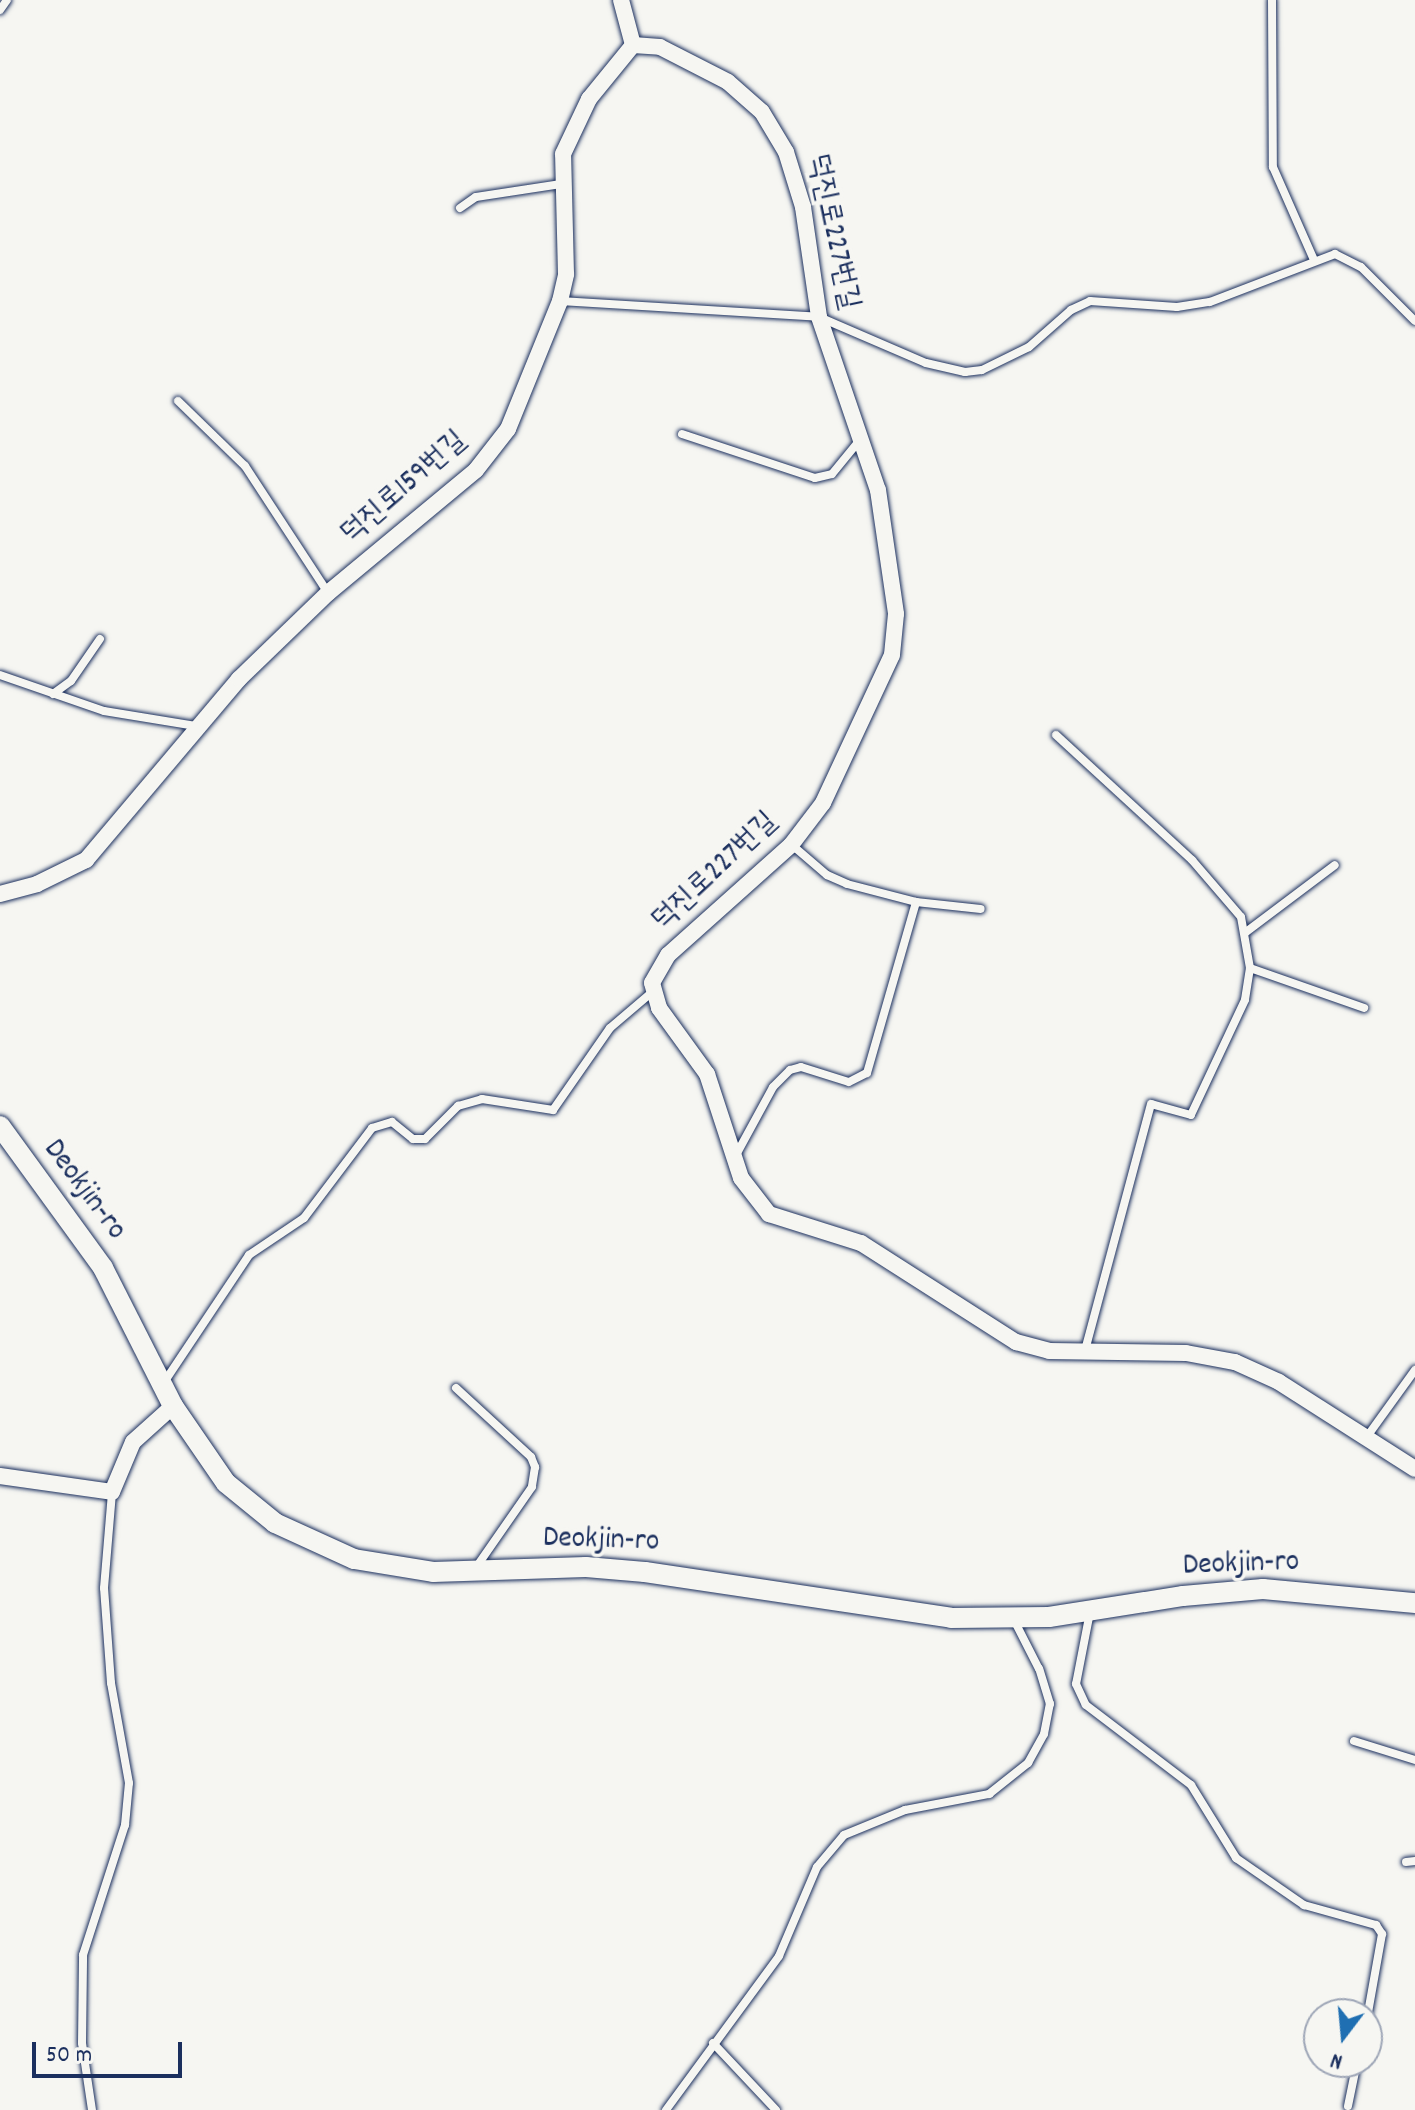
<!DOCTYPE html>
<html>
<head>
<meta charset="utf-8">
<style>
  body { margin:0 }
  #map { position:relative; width:1415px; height:2110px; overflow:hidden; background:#f6f6f2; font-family:Dekko,"Poor Story",sans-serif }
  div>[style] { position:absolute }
  .roads { filter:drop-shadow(0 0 2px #1b2f5e) drop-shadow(0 0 2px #1b2f5e) }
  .service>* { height:8px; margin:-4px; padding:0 4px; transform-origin:4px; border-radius:4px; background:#f6f6f2 }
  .minor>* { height:16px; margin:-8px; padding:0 8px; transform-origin:8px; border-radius:8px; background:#f6f6f2 }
  .tertiary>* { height:20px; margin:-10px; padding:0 10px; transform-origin:10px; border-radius:10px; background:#f6f6f2 }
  span { translate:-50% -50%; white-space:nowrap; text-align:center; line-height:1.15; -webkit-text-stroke:7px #f6f6f2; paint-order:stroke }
  .street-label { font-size:30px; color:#1b2f5e }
  .north { position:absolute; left:1303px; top:1998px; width:80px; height:80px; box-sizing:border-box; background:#f6f6f2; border:2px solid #9ea6b7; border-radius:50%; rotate:196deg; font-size:22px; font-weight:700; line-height:32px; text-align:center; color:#1b2f5e }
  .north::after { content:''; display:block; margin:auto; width:28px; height:36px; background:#1f6fb2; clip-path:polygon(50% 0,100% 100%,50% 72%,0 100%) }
  .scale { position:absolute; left:32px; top:2042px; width:150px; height:36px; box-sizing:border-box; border:4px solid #1b2f5e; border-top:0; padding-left:10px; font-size:24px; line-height:28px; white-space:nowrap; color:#1b2f5e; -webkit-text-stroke:6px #f6f6f2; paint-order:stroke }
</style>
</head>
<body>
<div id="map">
  <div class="roads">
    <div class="service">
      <div style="left:1272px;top:0;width:167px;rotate:89.7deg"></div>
      <div style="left:1273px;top:167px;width:102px;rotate:66.2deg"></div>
      <div style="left:0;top:10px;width:12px;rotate:-55deg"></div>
      <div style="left:460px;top:208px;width:19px;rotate:-35deg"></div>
      <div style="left:476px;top:197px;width:86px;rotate:-8.7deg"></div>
      <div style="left:560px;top:301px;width:259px;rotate:3.5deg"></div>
      <div style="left:819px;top:317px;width:116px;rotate:23.3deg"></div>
      <div style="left:926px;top:363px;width:40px;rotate:13deg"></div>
      <div style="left:965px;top:372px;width:17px;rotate:-7deg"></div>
      <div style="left:982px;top:370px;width:52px;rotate:-26.1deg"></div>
      <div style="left:1029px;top:347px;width:56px;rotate:-41.4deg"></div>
      <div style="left:1071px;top:310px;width:21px;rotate:-25deg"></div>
      <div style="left:1090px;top:301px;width:87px;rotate:3.9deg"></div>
      <div style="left:1177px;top:307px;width:33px;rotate:-9deg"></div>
      <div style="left:1210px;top:302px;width:134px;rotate:-21deg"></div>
      <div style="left:1335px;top:254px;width:29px;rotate:27deg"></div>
      <div style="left:1361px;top:267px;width:76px;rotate:45deg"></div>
      <div style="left:178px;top:401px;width:93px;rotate:44.1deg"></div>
      <div style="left:245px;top:466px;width:152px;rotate:56.8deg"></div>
      <div style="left:682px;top:434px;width:140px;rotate:18.3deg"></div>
      <div style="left:815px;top:478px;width:17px;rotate:-13deg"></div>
      <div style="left:832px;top:474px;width:43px;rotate:-50.7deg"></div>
      <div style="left:0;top:675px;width:110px;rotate:19.1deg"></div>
      <div style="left:104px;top:711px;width:93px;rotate:9.3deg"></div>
      <div style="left:53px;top:694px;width:22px;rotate:-36deg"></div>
      <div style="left:71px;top:681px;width:51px;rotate:-55.4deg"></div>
      <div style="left:1056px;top:735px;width:185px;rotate:42.6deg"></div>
      <div style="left:1192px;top:860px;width:75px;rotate:49.3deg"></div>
      <div style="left:1241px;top:917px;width:52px;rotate:80deg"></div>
      <div style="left:1250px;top:968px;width:32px;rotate:99deg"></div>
      <div style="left:1245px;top:1000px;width:127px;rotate:115.2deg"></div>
      <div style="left:1191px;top:1115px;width:41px;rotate:-164.6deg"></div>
      <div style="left:1151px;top:1104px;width:256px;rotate:105deg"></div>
      <div style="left:792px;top:845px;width:46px;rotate:40.6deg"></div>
      <div style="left:827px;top:875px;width:22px;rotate:24deg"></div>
      <div style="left:847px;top:884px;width:71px;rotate:14.6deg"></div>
      <div style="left:916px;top:902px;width:65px;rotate:6.1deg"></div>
      <div style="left:1246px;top:932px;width:111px;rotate:-37deg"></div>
      <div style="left:1250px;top:968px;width:121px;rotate:19.3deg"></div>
      <div style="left:736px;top:1155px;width:77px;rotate:-61.4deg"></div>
      <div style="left:773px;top:1087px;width:24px;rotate:-45deg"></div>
      <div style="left:790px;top:1070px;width:11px;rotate:-15deg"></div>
      <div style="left:801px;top:1067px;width:50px;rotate:17.4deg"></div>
      <div style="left:849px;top:1082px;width:20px;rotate:-27deg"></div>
      <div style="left:867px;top:1073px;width:178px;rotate:-74deg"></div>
      <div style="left:163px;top:1384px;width:155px;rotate:-56.3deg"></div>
      <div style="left:249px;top:1255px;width:66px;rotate:-33.9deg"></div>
      <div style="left:304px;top:1218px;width:113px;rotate:-52.9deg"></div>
      <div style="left:372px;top:1128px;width:21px;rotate:-17deg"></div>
      <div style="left:392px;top:1122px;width:27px;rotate:39deg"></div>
      <div style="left:413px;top:1139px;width:12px"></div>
      <div style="left:425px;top:1139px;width:47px;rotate:-45deg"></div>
      <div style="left:458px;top:1106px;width:25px;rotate:-16deg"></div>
      <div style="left:482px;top:1099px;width:72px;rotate:8.8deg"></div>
      <div style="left:553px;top:1110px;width:100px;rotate:-55.2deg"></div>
      <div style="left:610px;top:1028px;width:54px;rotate:-40.5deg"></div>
      <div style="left:456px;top:1388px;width:102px;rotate:42.6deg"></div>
      <div style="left:531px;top:1457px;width:11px;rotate:68deg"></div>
      <div style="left:535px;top:1467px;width:20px;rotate:99deg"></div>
      <div style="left:532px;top:1487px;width:96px;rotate:124.8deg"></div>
      <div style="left:1366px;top:1438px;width:84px;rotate:-54.2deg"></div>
      <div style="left:1090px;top:1612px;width:73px;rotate:101deg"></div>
      <div style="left:1076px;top:1684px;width:23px;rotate:65deg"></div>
      <div style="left:1086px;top:1705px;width:132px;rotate:37.3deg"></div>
      <div style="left:1191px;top:1785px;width:86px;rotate:58.3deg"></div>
      <div style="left:1236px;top:1858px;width:83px;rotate:34.7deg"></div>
      <div style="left:1304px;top:1905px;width:75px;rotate:15.5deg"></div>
      <div style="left:1376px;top:1925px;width:11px;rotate:56deg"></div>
      <div style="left:1382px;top:1934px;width:85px;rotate:100.1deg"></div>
      <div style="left:1354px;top:1741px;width:64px;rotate:17.3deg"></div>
      <div style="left:1406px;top:1862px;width:9px;rotate:-6deg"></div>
      <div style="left:713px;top:2043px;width:92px;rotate:46.8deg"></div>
      <div style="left:1348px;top:2106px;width:45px;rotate:-78.4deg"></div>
      <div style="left:92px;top:2110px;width:68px;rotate:-98.5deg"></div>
      <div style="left:82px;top:2043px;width:88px;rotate:-89.3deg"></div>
      <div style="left:83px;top:1955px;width:137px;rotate:-72.1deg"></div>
      <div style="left:125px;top:1825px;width:42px;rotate:-84.6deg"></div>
      <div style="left:129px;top:1783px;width:102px;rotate:-100.2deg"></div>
      <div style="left:111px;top:1683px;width:95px;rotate:-94.2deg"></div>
      <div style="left:104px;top:1588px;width:96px;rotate:-85.2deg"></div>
      <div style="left:666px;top:2110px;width:191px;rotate:-53.7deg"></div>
      <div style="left:779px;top:1956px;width:97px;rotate:-66.9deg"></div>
      <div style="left:817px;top:1867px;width:42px;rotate:-49.8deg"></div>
      <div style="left:844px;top:1835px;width:66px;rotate:-22.3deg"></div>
      <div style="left:905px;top:1810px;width:86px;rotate:-10.8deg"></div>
      <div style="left:989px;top:1794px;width:50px;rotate:-38.5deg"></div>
      <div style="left:1028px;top:1763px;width:33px;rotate:-61deg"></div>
      <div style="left:1044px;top:1734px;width:31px;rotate:-79deg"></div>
      <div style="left:1050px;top:1704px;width:37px;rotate:-107deg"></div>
      <div style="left:1039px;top:1669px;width:55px;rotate:-117deg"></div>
    </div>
    <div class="minor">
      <div style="left:633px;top:45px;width:27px;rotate:4deg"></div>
      <div style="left:660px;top:47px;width:76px;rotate:27.2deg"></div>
      <div style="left:728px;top:82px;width:45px;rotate:41.4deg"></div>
      <div style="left:762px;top:112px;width:47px;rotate:59deg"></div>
      <div style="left:786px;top:152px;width:58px;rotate:72.8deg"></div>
      <div style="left:803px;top:207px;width:111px;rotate:81.7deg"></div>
      <div style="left:819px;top:317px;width:183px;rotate:71.2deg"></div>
      <div style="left:878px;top:490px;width:125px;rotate:81.7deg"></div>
      <div style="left:896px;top:614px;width:41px;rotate:95.6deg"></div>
      <div style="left:892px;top:655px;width:163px;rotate:115deg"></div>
      <div style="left:823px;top:803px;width:53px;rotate:127.3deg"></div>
      <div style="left:791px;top:845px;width:165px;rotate:138.2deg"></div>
      <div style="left:668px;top:955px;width:32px;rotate:120deg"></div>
      <div style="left:652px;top:983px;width:26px;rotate:74deg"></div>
      <div style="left:659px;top:1008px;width:82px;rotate:54deg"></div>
      <div style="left:707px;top:1074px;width:109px;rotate:71.9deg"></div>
      <div style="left:741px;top:1178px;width:46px;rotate:52.1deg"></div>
      <div style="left:769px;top:1214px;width:96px;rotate:17.5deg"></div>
      <div style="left:861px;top:1243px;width:184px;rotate:32.6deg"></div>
      <div style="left:1016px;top:1342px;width:34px;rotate:15deg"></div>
      <div style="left:1049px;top:1351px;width:137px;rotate:0.8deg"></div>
      <div style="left:1186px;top:1353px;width:50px;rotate:10.4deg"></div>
      <div style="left:1235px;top:1362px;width:48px;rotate:24.4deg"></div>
      <div style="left:1279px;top:1382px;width:161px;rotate:32.6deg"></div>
      <div style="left:0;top:894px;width:38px;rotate:-15deg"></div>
      <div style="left:37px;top:884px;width:55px;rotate:-26.1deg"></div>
      <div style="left:86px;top:860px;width:237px;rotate:-49.8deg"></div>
      <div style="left:239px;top:679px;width:124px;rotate:-44deg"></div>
      <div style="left:328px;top:593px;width:192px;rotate:-39.7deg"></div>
      <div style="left:476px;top:470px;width:52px;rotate:-52deg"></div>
      <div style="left:508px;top:429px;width:138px;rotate:-67.9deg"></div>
      <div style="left:560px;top:301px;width:28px;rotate:-77deg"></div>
      <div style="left:566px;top:274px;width:120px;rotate:-91.4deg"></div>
      <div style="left:563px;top:154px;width:61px;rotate:-64.7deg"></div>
      <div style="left:589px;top:99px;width:70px;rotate:-50.8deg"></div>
      <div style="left:633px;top:45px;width:47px;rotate:-104.9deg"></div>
      <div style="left:0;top:1476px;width:113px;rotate:8.1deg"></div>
      <div style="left:112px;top:1492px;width:54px;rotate:-67.2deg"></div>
      <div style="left:133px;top:1442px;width:54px;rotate:-42deg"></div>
    </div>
    <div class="tertiary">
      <div style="left:0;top:1126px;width:175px;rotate:54deg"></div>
      <div style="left:103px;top:1268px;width:155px;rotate:63.1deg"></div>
      <div style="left:173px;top:1406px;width:93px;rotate:55.5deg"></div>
      <div style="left:226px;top:1483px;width:63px;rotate:39.2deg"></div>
      <div style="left:275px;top:1523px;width:87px;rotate:24.5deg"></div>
      <div style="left:354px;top:1559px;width:80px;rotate:9.3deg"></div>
      <div style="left:433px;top:1572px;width:153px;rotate:-1.9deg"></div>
      <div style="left:586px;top:1567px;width:59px;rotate:4.8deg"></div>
      <div style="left:645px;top:1572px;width:309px;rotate:8.5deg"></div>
      <div style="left:951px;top:1618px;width:98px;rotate:-0.6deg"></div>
      <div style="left:1049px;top:1617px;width:136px;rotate:-8.9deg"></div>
      <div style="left:1183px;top:1596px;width:80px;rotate:-5deg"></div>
      <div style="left:1263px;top:1589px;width:153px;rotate:5.3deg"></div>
    </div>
  </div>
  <div class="street-label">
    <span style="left:831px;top:232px;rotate:78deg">덕진로227번길</span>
    <span style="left:405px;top:489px;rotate:-41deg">덕진로159번길</span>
    <span style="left:716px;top:873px;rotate:-43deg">덕진로227번길</span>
    <span style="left:83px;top:1191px;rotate:53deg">Deokjin-ro</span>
    <span style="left:601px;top:1542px;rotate:2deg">Deokjin-ro</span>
    <span style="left:1241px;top:1566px;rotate:-2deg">Deokjin-ro</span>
  </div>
  <div class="north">N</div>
  <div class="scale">50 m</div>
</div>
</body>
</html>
